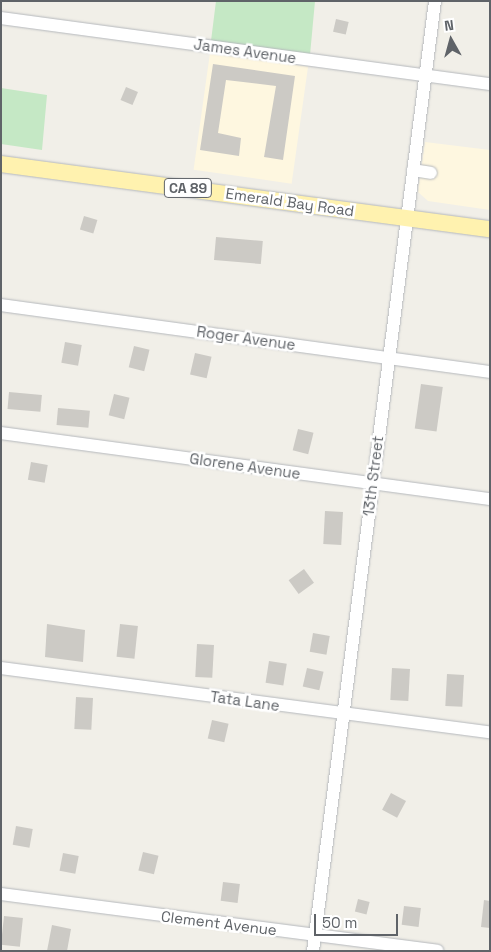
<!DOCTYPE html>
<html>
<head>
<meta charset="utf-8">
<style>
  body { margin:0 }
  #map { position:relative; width:491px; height:952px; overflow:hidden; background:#f1efe8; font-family:"Space Grotesk",sans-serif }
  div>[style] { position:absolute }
  .commercial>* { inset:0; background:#fef7e0; transform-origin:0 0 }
  .green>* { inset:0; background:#c5e8c5 }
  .building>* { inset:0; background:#cccac5; transform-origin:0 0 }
  .roads { filter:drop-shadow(0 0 1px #b5b8bc) drop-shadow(0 0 1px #b5b8bc) }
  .minor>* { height:12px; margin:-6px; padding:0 6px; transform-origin:6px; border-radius:6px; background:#fff }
  .major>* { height:16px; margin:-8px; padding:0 8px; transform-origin:8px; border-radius:8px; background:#fff2af }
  span { translate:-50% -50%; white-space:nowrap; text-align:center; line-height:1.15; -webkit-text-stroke:5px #fff; paint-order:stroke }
  .shield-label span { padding:1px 4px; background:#fff; border:1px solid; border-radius:4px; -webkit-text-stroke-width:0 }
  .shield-label { font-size:14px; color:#5f6368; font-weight:700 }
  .street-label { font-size:15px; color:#5f6368 }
  .frame { position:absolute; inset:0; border:2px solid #5f6368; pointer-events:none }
  .north { position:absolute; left:426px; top:15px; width:50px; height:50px; -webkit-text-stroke:4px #fff; paint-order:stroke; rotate:353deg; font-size:14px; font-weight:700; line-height:20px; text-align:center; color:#5f6368 }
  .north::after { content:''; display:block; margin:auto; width:18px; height:22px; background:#5f6368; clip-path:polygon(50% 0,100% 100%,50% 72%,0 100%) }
  .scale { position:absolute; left:314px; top:914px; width:84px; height:22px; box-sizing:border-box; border:2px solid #5f6368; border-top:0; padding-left:6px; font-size:15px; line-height:18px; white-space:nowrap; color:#5f6368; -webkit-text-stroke:4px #fff; paint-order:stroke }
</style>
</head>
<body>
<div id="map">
  <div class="commercial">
    <div style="left:210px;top:53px;width:99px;height:118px;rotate:8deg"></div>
    <div style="clip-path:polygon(425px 142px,490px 150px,490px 210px,428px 201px,418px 192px)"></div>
  </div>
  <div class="green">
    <div style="clip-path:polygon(216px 1px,315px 1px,310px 55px,211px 41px)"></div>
    <div style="clip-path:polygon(1px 88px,47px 95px,42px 150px,1px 144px)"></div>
  </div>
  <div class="building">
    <div style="left:336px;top:19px;width:13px;height:13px;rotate:13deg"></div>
    <div style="clip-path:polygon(213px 64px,295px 76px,283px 160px,264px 157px,276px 86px,226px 80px,218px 133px,241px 138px,239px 156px,200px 150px)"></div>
    <div style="left:126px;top:87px;width:13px;height:14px;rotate:23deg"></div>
    <div style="left:84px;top:216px;width:14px;height:14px;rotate:17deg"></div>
    <div style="left:216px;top:237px;width:47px;height:23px;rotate:5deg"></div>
    <div style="left:65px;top:342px;width:17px;height:21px;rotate:10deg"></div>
    <div style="left:134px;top:346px;width:16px;height:22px;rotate:14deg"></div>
    <div style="left:195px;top:353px;width:17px;height:22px;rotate:13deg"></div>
    <div style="left:421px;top:384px;width:22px;height:45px;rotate:8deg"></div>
    <div style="left:9px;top:392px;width:33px;height:17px;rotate:5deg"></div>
    <div style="left:114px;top:394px;width:16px;height:22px;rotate:14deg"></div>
    <div style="left:58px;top:408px;width:32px;height:17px;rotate:5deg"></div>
    <div style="left:298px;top:429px;width:16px;height:22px;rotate:14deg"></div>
    <div style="left:31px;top:462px;width:17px;height:18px;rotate:10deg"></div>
    <div style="left:325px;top:511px;width:18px;height:33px;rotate:3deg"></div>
    <div style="left:304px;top:569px;width:17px;height:19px;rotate:54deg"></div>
    <div style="clip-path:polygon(47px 624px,85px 630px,83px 662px,45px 657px)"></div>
    <div style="left:120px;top:624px;width:18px;height:33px;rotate:6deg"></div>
    <div style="left:313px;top:633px;width:17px;height:19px;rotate:10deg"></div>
    <div style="left:197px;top:644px;width:17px;height:33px;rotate:3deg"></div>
    <div style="left:269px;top:661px;width:18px;height:22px;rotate:9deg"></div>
    <div style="left:307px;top:668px;width:17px;height:19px;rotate:13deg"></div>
    <div style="left:392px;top:668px;width:18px;height:32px;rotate:3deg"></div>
    <div style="left:447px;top:674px;width:17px;height:32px;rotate:3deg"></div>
    <div style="left:76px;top:697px;width:17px;height:32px;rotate:3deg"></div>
    <div style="left:212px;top:720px;width:17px;height:19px;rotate:13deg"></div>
    <div style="left:391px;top:793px;width:17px;height:19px;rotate:28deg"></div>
    <div style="left:16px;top:826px;width:17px;height:19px;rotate:10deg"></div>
    <div style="left:143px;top:852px;width:16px;height:19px;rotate:14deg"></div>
    <div style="left:63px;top:853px;width:16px;height:18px;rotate:11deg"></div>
    <div style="left:223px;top:882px;width:17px;height:19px;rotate:7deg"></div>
    <div style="left:358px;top:899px;width:12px;height:13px;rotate:14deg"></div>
    <div style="clip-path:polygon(484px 900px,490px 901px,490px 928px,481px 927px)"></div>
    <div style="left:404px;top:906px;width:17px;height:19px;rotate:7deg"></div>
    <div style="left:4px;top:916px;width:19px;height:29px;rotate:6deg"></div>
    <div style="clip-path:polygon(52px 925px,71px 929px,67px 951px,47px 951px)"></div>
  </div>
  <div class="roads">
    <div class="minor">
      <div style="left:1px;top:18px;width:493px;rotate:7.7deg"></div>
      <div style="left:413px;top:170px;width:18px;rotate:9deg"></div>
      <div style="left:1px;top:305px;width:494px;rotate:7.8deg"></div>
      <div style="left:1px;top:433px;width:493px;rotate:7.7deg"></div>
      <div style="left:1px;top:668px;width:493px;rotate:7.5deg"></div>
      <div style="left:1px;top:894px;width:440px;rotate:7.4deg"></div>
      <div style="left:313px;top:951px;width:958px;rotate:-82.68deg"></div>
    </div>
    <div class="major">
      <div style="left:1px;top:164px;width:493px;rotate:7.6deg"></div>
    </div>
  </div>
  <div class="shield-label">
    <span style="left:188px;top:188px">CA 89</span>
  </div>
  <div class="street-label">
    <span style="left:245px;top:51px;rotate:8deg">James Avenue</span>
    <span style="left:290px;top:202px;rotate:8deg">Emerald Bay Road</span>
    <span style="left:246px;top:338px;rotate:8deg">Roger Avenue</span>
    <span style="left:245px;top:466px;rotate:8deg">Glorene Avenue</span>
    <span style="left:373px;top:476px;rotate:-83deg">13th Street</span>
    <span style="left:245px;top:701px;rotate:8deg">Tata Lane</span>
    <span style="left:219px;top:923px;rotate:7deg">Clement Avenue</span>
  </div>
  <div class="frame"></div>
  <div class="north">N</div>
  <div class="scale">50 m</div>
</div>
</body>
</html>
